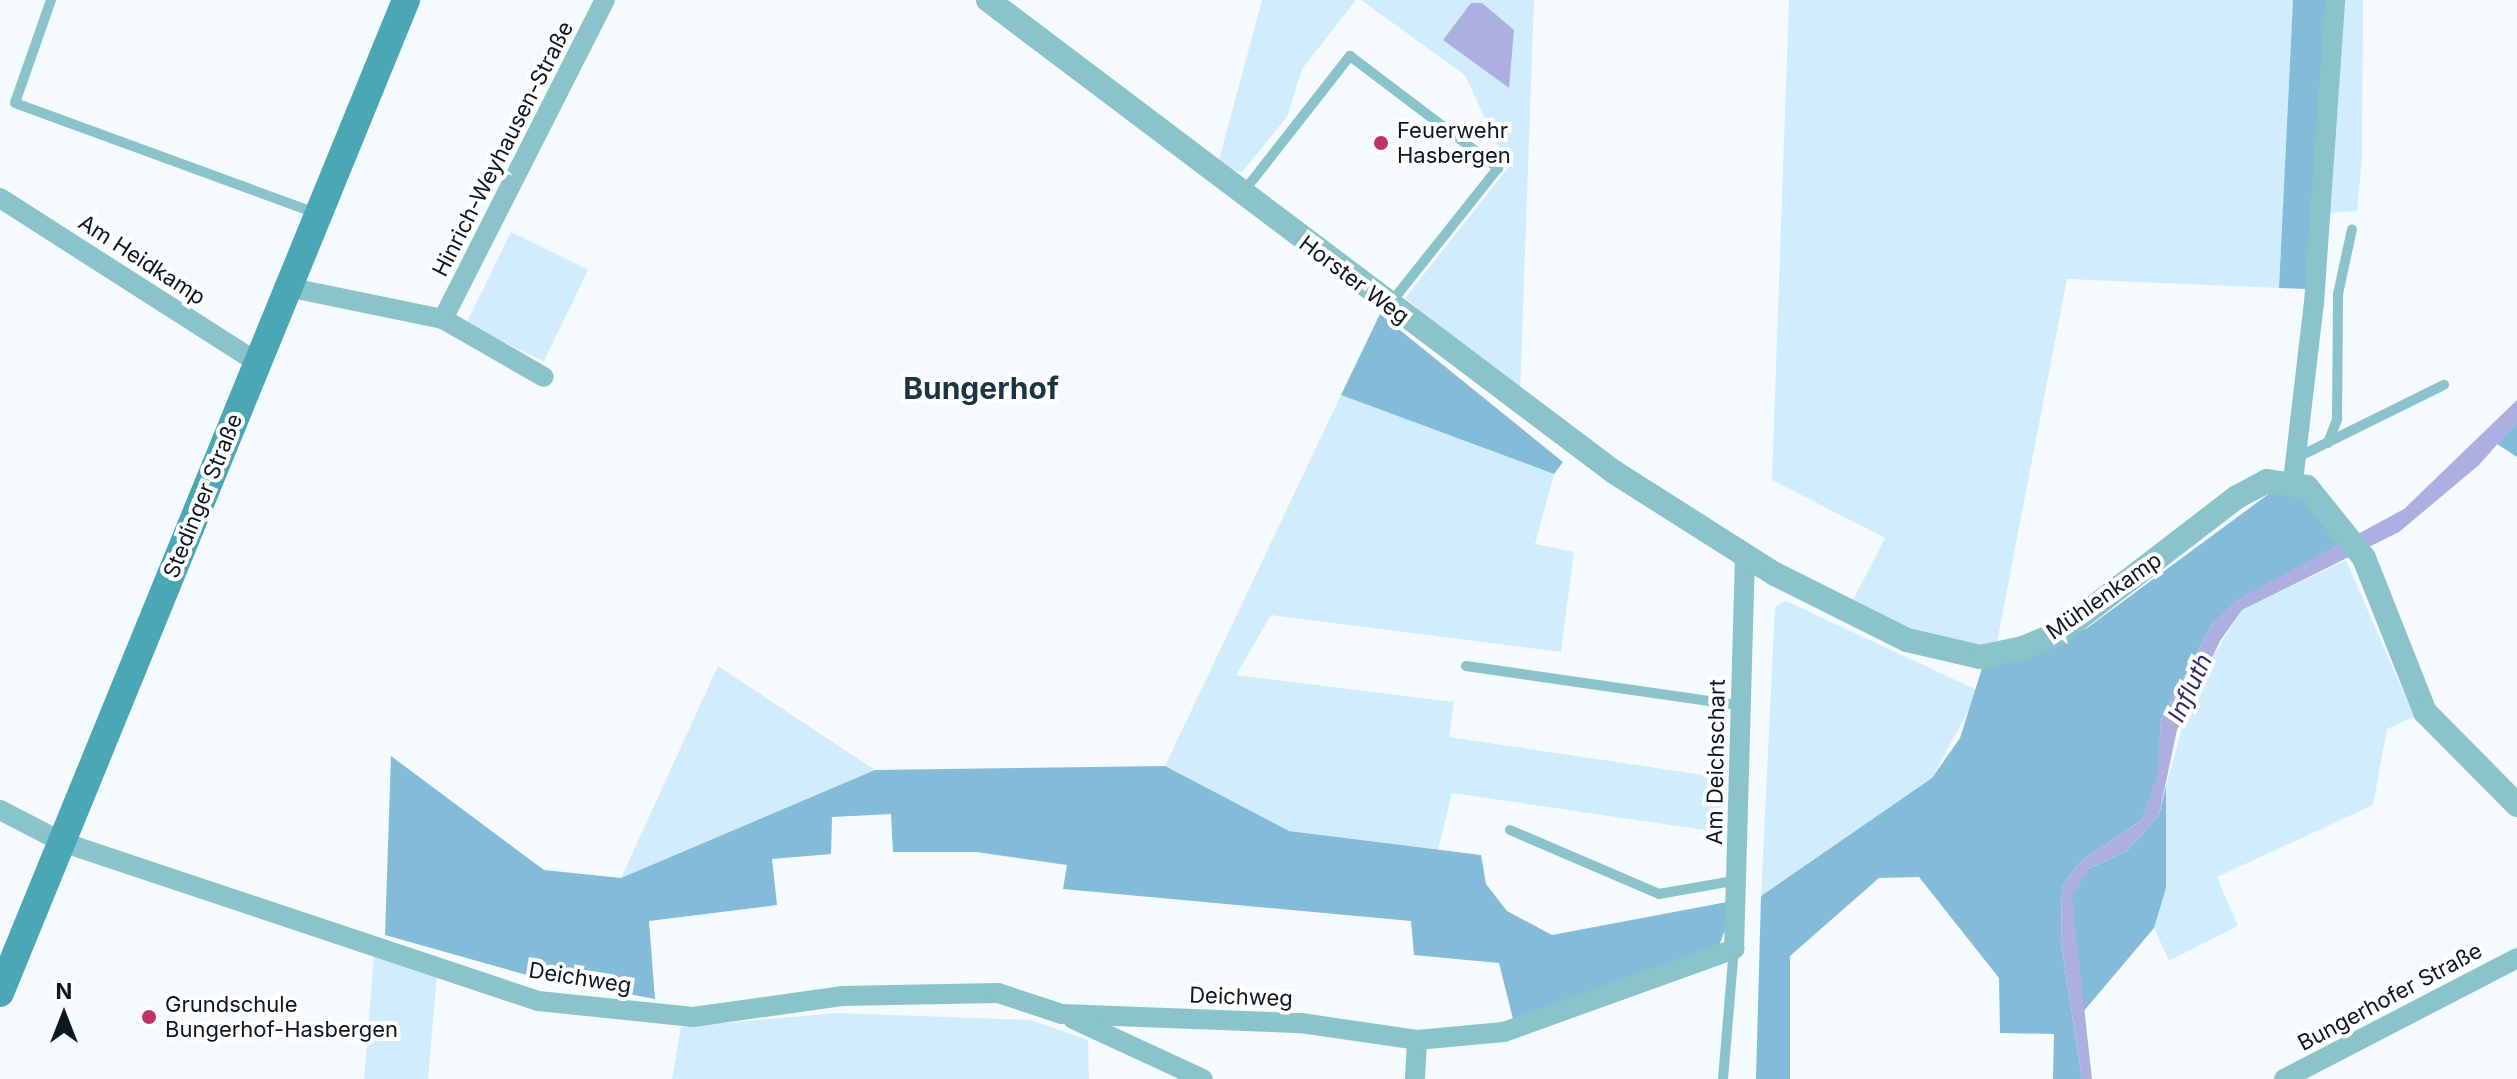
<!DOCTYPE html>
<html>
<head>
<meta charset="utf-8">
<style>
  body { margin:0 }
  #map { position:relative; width:2517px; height:1079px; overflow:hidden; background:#f4fafe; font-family:Inter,sans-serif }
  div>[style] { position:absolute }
  .green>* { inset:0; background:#d1edfd; transform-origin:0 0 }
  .forest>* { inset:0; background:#84bbd8 }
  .water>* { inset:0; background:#aeafe1 }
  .service>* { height:10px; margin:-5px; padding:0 5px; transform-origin:5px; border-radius:5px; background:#8bc3ca }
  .minor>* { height:20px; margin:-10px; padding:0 10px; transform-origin:10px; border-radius:10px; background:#8bc3ca }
  .tertiary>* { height:24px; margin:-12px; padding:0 12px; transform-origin:12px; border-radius:12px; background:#8bc3ca }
  .secondary>* { height:28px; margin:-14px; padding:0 14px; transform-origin:14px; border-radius:14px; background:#4aa7b3 }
  .dots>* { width:22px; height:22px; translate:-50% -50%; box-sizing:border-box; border:4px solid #fff; border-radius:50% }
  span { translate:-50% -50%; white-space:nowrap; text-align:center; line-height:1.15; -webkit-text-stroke:8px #fff; paint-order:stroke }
  .poi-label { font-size:22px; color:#0c171e }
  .left { translate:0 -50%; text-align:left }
  .street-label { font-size:22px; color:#0c171e }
  .water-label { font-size:24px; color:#302b66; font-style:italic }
  .district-label { font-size:30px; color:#193543; font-weight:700 }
  .north { position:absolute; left:24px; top:975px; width:80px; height:80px; -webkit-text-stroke:6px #fff; paint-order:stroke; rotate:0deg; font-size:22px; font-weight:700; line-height:32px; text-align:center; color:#0c171e }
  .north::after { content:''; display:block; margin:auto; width:28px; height:36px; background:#0c171e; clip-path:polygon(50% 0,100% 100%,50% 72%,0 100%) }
</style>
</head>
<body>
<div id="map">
  <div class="green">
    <div style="clip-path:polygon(1262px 0,1356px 0,1302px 69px,1287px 117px,1242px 172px,1217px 167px)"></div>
    <div style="clip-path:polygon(1361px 0,1534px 0,1520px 393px,1405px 298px,1508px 168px,1465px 75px)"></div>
    <div style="clip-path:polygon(1789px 0,2293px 0,2279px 288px,2067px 279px,1996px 647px,1925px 640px,1851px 604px,1885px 538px,1772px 480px)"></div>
    <div style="clip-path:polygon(2338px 0,2363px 0,2362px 158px,2357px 211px,2329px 213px)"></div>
    <div style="left:511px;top:232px;width:86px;height:102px;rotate:26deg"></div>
    <div style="clip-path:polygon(1341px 395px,1554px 474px,1535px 544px,1574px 552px,1561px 652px,1271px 615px,1236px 675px,1454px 702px,1449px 737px,1724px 778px,1718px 832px,1452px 793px,1438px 850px,1289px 831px,1165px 766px)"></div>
    <div style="clip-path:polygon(2346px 560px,2414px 717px,2387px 729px,2373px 805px,2217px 877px,2238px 926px,2169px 961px,2154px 928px,2166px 888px,2166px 786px,2193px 688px,2242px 610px)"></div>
    <div style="clip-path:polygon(1786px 601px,1979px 691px,1932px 778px,1761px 896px,1775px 607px)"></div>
    <div style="clip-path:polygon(718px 666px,875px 770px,621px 878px)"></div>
    <div style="clip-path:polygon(374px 956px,437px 975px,428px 1079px,364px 1079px)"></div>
    <div style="clip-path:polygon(836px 1013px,1031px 1020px,1088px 1040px,1089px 1079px,672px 1079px,681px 1027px)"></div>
  </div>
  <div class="forest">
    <div style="clip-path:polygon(2293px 0,2326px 0,2307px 289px,2279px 288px)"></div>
    <div style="clip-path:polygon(1380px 314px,1563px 462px,1554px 474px,1341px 395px)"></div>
    <div style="clip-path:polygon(2517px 422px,2517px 457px,2497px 444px)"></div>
    <div style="clip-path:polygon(2270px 493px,2307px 497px,2341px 547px,2212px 624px,2161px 720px,2158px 774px,2142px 820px,2081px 861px,2062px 887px,2061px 943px,2082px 1079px,2053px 1079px,2054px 1034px,2000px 1033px,1999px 978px,1919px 877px,1879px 878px,1790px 956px,1790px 1079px,1756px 1079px,1761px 896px,1932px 778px,1960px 738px,1983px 665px,2049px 648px,2087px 628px)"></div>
    <div style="clip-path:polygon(391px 756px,544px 870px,621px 878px,875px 770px,1165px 766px,1289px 831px,1481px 855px,1486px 884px,1507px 911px,1552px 935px,1727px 902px,1727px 924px,1718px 949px,1513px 1019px,1499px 963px,1414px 955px,1411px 921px,1063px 889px,1067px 865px,976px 852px,893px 852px,891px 814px,832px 817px,831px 854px,772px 859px,777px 905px,649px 921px,655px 999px,527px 975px,385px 935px)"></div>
    <div style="clip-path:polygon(2166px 786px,2166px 888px,2154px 928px,2083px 1012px,2071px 898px,2088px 869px,2127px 851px,2159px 815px)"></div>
  </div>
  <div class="water">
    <div style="clip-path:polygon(1471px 3px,1482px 3px,1514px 30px,1509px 88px,1443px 40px)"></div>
    <div style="clip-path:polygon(2517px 400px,2517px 422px,2479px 465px,2399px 532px,2242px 610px,2220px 641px,2177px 730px,2159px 815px,2127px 851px,2088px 869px,2072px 898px,2092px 1079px,2082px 1079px,2061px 943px,2062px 887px,2081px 861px,2142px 820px,2157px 774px,2161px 720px,2212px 624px,2236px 600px,2404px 509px)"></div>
  </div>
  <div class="service">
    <div style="left:51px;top:0;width:109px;rotate:109.3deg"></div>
    <div style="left:15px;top:103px;width:320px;rotate:20.1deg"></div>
    <div style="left:1244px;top:191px;width:172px;rotate:-51.9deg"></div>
    <div style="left:1350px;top:56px;width:186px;rotate:37.1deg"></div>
    <div style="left:1498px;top:168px;width:174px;rotate:128.5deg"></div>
    <div style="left:2328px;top:443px;width:26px;rotate:-69deg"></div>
    <div style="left:2337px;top:419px;width:125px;rotate:-89.5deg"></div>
    <div style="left:2338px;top:294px;width:66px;rotate:-77.8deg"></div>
    <div style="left:2298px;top:457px;width:163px;rotate:-26.3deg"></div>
    <div style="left:1466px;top:666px;width:279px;rotate:8.2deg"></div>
    <div style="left:1510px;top:830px;width:162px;rotate:23.2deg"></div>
    <div style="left:1659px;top:894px;width:80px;rotate:-10deg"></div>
    <div style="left:1723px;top:1079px;width:130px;rotate:-85.2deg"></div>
  </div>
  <div class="minor">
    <div style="left:0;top:198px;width:306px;rotate:32.6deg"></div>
    <div style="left:287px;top:287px;width:159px;rotate:11.6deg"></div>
    <div style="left:443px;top:319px;width:116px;rotate:29.9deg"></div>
    <div style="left:443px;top:319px;width:358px;rotate:-63.1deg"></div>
    <div style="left:2293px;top:481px;width:179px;rotate:-83.3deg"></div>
    <div style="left:2314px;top:303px;width:304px;rotate:-86deg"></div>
    <div style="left:0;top:810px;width:70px;rotate:27.3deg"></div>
    <div style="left:62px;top:842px;width:502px;rotate:18.47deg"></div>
    <div style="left:538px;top:1001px;width:156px;rotate:5.9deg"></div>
    <div style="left:693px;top:1017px;width:150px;rotate:-8deg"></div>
    <div style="left:842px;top:996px;width:156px;rotate:-1.1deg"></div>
    <div style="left:998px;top:993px;width:67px;rotate:18.2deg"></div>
    <div style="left:1062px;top:1014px;width:239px;rotate:2.2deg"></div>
    <div style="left:1301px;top:1023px;width:117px;rotate:8.3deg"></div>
    <div style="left:1417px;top:1040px;width:39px;rotate:93deg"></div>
    <div style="left:1073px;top:1019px;width:143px;rotate:24.8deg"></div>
    <div style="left:1417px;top:1040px;width:87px;rotate:-5.3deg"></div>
    <div style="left:1504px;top:1032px;width:245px;rotate:-19.8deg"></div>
    <div style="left:1734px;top:949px;width:393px;rotate:-88.4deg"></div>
    <div style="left:2284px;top:1079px;width:263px;rotate:-27.4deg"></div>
  </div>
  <div class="tertiary">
    <div style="left:988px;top:0;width:784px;rotate:37.02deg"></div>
    <div style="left:1614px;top:472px;width:191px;rotate:32.4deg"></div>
    <div style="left:1775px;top:574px;width:148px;rotate:26.6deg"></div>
    <div style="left:1907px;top:640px;width:75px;rotate:13.1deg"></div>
    <div style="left:1980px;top:657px;width:44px;rotate:-11.8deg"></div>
    <div style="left:2023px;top:648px;width:41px;rotate:-22.8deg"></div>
    <div style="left:2061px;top:632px;width:222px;rotate:-37.5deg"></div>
    <div style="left:2237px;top:497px;width:34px;rotate:-28deg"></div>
    <div style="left:2267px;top:481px;width:40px;rotate:8.5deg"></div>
    <div style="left:2307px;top:487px;width:91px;rotate:51.2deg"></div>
    <div style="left:2364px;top:558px;width:166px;rotate:68.4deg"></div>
    <div style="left:2425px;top:712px;width:131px;rotate:45.3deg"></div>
  </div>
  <div class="secondary">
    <div style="left:0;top:993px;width:1073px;rotate:-67.76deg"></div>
  </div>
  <div class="dots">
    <div style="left:1381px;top:143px;background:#be336b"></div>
    <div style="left:149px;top:1017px;background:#be336b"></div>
  </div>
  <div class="poi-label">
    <span class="left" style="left:1397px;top:143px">Feuerwehr<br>Hasbergen</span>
    <span class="left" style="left:165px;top:1017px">Grundschule<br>Bungerhof-Hasbergen</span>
  </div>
  <div class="street-label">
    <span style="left:503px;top:149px;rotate:-63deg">Hinrich-Weyhausen-Straße</span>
    <span style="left:142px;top:260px;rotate:33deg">Am Heidkamp</span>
    <span style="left:1354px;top:280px;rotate:37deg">Horster Weg</span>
    <span style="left:203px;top:496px;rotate:-68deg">Stedinger Straße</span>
    <span style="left:2104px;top:596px;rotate:-35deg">Mühlenkamp</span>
    <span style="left:1716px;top:762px;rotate:-89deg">Am Deichschart</span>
    <span style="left:580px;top:978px;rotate:9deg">Deichweg</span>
    <span style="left:1241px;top:997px;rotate:2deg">Deichweg</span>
    <span style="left:2390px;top:997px;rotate:-28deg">Bungerhofer Straße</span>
  </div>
  <div class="water-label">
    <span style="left:2190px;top:688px;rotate:-65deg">Influth</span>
  </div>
  <div class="district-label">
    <span style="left:981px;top:388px">Bungerhof</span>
  </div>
  <div class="north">N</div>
</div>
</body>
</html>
